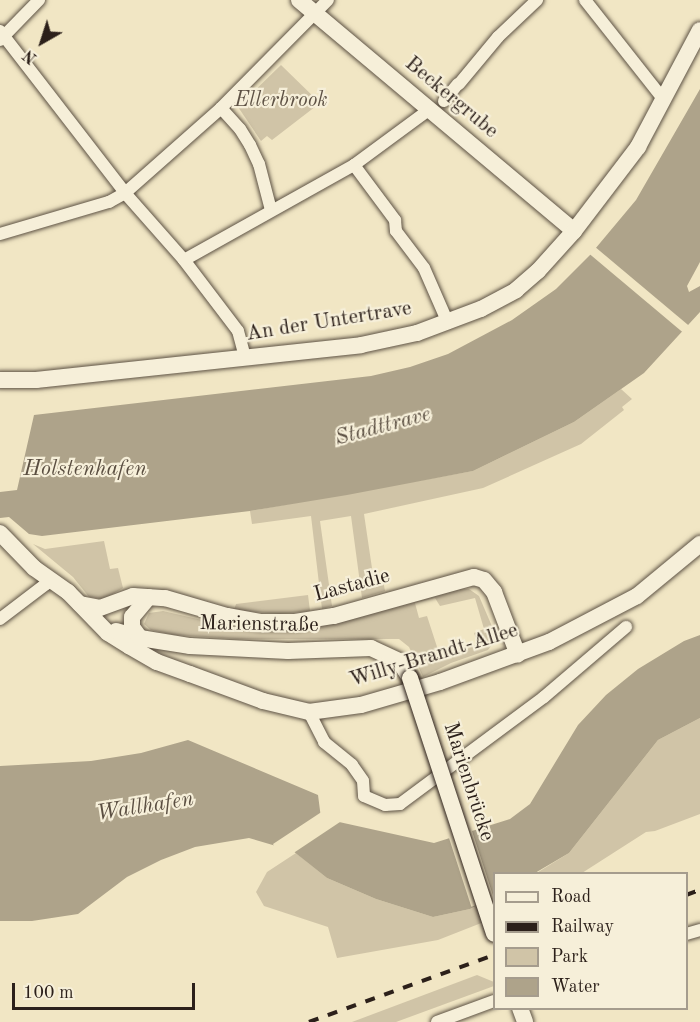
<!DOCTYPE html>
<html>
<head>
<meta charset="utf-8">
<style>
  body { margin:0 }
  #map { position:relative; width:700px; height:1022px; overflow:hidden; background:#f1e6c4; font-family:"Old Standard TT",serif }
  div>[style] { position:absolute }
  .green>* { inset:0; background:#d0c4a7 }
  .water>* { inset:0; background:#aea38a }
  .pier>* { inset:0; background:#f1e6c4; transform-origin:0 0 }
  .roads { filter:drop-shadow(0 0 2px #5d5244) drop-shadow(0 0 2px #5d5244) }
  .street>* { height:12px; margin:-6px; padding:0 6px; transform-origin:6px; border-radius:6px; background:#f6efd9 }
  .secondary>* { height:16px; margin:-8px; padding:0 8px; transform-origin:8px; border-radius:8px; background:#f6efd9 }
  .rail>* { height:4px; margin-top:-2px; transform-origin:0; background:repeating-linear-gradient(90deg,#2c201a 0 10px,transparent 0 20px) }
  .bridges { filter:drop-shadow(0 0 2px #2c201a) drop-shadow(0 0 2px #2c201a) }
  .secondary-bridge>* { height:16px; margin:-8px; padding:0 8px; transform-origin:8px; border-radius:8px; background:#f6efd9 }
  span { translate:-50% -50%; white-space:nowrap; text-align:center; line-height:1.15; -webkit-text-stroke:4.5px #f6efd9; paint-order:stroke }
  .street-label { font-size:21px; color:#2c201a }
  .park-label { font-size:21px; color:#5d5144; font-style:italic }
  .water-label { font-size:22px; color:#5a4e41; font-style:italic }
  .legend { position:absolute; left:493px; top:872px; width:195px; height:138px; box-sizing:border-box; background:#f6efd9; border:2px solid #a59c8d; margin:0; padding:8px 10px; list-style:none; font-size:18px; color:#2c201a }
  .legend li { display:flex; align-items:center; gap:12px; height:30px }
  .legend b { width:30px; border:2px solid #a59c8d }
  .north { position:absolute; left:12px; top:12px; width:60px; height:60px; -webkit-text-stroke:4px #f6efd9; paint-order:stroke; rotate:219deg; font-size:16px; font-weight:700; line-height:24px; text-align:center; color:#2c201a }
  .north::after { content:''; display:block; margin:auto; width:21px; height:27px; background:#2c201a; clip-path:polygon(50% 0,100% 100%,50% 72%,0 100%) }
  .scale { position:absolute; left:12px; top:983px; width:183px; height:27px; box-sizing:border-box; border:3px solid #2c201a; border-top:0; padding-left:8px; font-size:18px; line-height:21px; white-space:nowrap; color:#2c201a; -webkit-text-stroke:4px #f6efd9; paint-order:stroke }
</style>
</head>
<body>
<div id="map">
  <div class="green">
    <div style="clip-path:polygon(281px 65px,320px 103px,272px 140px,267px 136px,261px 141px,238px 107px)"></div>
    <div style="clip-path:polygon(621px 389px,632px 399px,622px 407px,624px 410px,581px 444px,483px 488px,364px 514px,373px 575px,382px 574px,385px 591px,362px 598px,351px 516px,320px 521px,332px 606px,322px 609px,311px 516px,252px 524px,250px 511px,473px 471px,574px 422px)"></div>
    <div style="clip-path:polygon(104px 541px,110px 569px,118px 568px,123px 588px,104px 599px,89px 597px,73px 577px,33px 544px,45px 549px)"></div>
    <div style="clip-path:polygon(evenodd,454px 588px,469px 589px,479px 596px,494px 631px,494px 642px,488px 650px,451px 663px,423px 677px,409px 647px,399px 639px,238px 639px,174px 635px,151px 630px,144px 624px,149px 613px,163px 611px,228px 626px,258px 629px,454px 588px,435px 598px,440px 606px,475px 598px,484px 629px,474px 633px,478px 644px,440px 656px,427px 616px,419px 618px,415px 603px,435px 598px)"></div>
    <div style="clip-path:polygon(308px 595px,310px 611px,279px 614px,234px 610px,236px 604px)"></div>
    <div style="clip-path:polygon(700px 718px,700px 814px,655px 831px,646px 832px,582px 873px,535px 874px,569px 853px,658px 740px)"></div>
    <div style="clip-path:polygon(296px 853px,327px 878px,376px 899px,433px 917px,470px 909px,494px 897px,494px 918px,438px 940px,337px 958px,328px 927px,264px 906px,256px 892px,267px 872px)"></div>
    <div style="clip-path:polygon(477px 975px,494px 982px,494px 986px,396px 1022px,352px 1022px)"></div>
  </div>
  <div class="water">
    <div style="clip-path:polygon(700px 89px,700px 262px,687px 286px,689px 292px,700px 286px,700px 312px,644px 373px,574px 422px,473px 471px,347px 495px,250px 511px,42px 536px,29px 534px,9px 517px,0 518px,0 492px,17px 490px,34px 415px,371px 376px,410px 367px,448px 354px,512px 320px,556px 289px,590px 255px,636px 200px)"></div>
    <div style="clip-path:polygon(700px 635px,700px 718px,658px 740px,569px 853px,535px 873px,494px 874px,494px 897px,470px 909px,433px 917px,376px 899px,327px 878px,293px 851px,249px 838px,195px 847px,161px 860px,127px 877px,78px 914px,32px 921px,0 921px,0 766px,91px 761px,141px 753px,188px 740px,318px 795px,321px 818px,434px 843px,510px 819px,530px 804px,578px 725px,606px 695px,638px 669px,684px 641px)"></div>
  </div>
  <div class="pier">
    <div style="left:594px;top:246px;width:126px;height:9px;rotate:40deg"></div>
    <div style="clip-path:polygon(323px 811px,323px 815px,343px 820px,292px 854px,275px 848px,273px 844px)"></div>
    <div style="left:471px;top:828px;width:75px;height:24px;rotate:72deg"></div>
  </div>
  <div class="roads">
    <div class="street">
      <div style="left:585px;top:0;width:127px;rotate:51.7deg"></div>
      <div style="left:0;top:31px;width:205px;rotate:52.3deg"></div>
      <div style="left:125px;top:193px;width:89px;rotate:48.6deg"></div>
      <div style="left:184px;top:260px;width:89px;rotate:52.7deg"></div>
      <div style="left:238px;top:331px;width:28px;rotate:75deg"></div>
      <div style="left:0;top:40px;width:56px;rotate:-45.7deg"></div>
      <div style="left:459px;top:84px;width:61px;rotate:-50.3deg"></div>
      <div style="left:498px;top:37px;width:54px;rotate:-43.5deg"></div>
      <div style="left:444px;top:101px;width:22px;rotate:-51deg"></div>
      <div style="left:221px;top:108px;width:28px;rotate:48deg"></div>
      <div style="left:240px;top:129px;width:19px;rotate:58deg"></div>
      <div style="left:250px;top:145px;width:21px;rotate:65deg"></div>
      <div style="left:259px;top:164px;width:48px;rotate:75.4deg"></div>
      <div style="left:354px;top:165px;width:69px;rotate:53.3deg"></div>
      <div style="left:395px;top:220px;width:11px;rotate:85deg"></div>
      <div style="left:396px;top:231px;width:46px;rotate:52.9deg"></div>
      <div style="left:424px;top:268px;width:60px;rotate:66.4deg"></div>
      <div style="left:0;top:234px;width:114px;rotate:-16.4deg"></div>
      <div style="left:109px;top:202px;width:18px;rotate:-29deg"></div>
      <div style="left:125px;top:193px;width:128px;rotate:-41.5deg"></div>
      <div style="left:221px;top:108px;width:152px;rotate:-45.3deg"></div>
      <div style="left:184px;top:260px;width:195px;rotate:-29.2deg"></div>
      <div style="left:354px;top:165px;width:94px;rotate:-36.4deg"></div>
      <div style="left:0;top:619px;width:58px;rotate:-37.3deg"></div>
      <div style="left:46px;top:584px;width:7px;rotate:-56deg"></div>
      <div style="left:309px;top:712px;width:34px;rotate:63deg"></div>
      <div style="left:324px;top:742px;width:36px;rotate:39deg"></div>
      <div style="left:352px;top:765px;width:19px;rotate:55deg"></div>
      <div style="left:363px;top:781px;width:15px;rotate:86deg"></div>
      <div style="left:364px;top:796px;width:23px;rotate:23deg"></div>
      <div style="left:385px;top:805px;width:15px;rotate:-4deg"></div>
      <div style="left:400px;top:804px;width:179px;rotate:-36.6deg"></div>
      <div style="left:544px;top:697px;width:108px;rotate:-40.5deg"></div>
      <div style="left:686px;top:934px;width:15px;rotate:-16deg"></div>
      <div style="left:437px;top:1022px;width:61px;rotate:-20.2deg"></div>
    </div>
    <div class="secondary">
      <div style="left:299px;top:0;width:359px;rotate:40deg"></div>
      <div style="left:0;top:380px;width:36px"></div>
      <div style="left:36px;top:380px;width:327px;rotate:-6.1deg"></div>
      <div style="left:361px;top:345px;width:57px;rotate:-12.1deg"></div>
      <div style="left:417px;top:333px;width:68px;rotate:-20.6deg"></div>
      <div style="left:481px;top:309px;width:40px;rotate:-28deg"></div>
      <div style="left:516px;top:290px;width:29px;rotate:-41deg"></div>
      <div style="left:538px;top:271px;width:54px;rotate:-48deg"></div>
      <div style="left:574px;top:231px;width:106px;rotate:-52.7deg"></div>
      <div style="left:638px;top:147px;width:132px;rotate:-62.1deg"></div>
      <div style="left:0;top:533px;width:49px;rotate:45.8deg"></div>
      <div style="left:34px;top:568px;width:42px;rotate:35.2deg"></div>
      <div style="left:68px;top:592px;width:57px;rotate:45.7deg"></div>
      <div style="left:108px;top:633px;width:25px;rotate:32deg"></div>
      <div style="left:129px;top:646px;width:32px;rotate:30deg"></div>
      <div style="left:157px;top:662px;width:35px;rotate:20deg"></div>
      <div style="left:190px;top:674px;width:78px;rotate:20.3deg"></div>
      <div style="left:263px;top:701px;width:47px;rotate:13.4deg"></div>
      <div style="left:309px;top:712px;width:52px;rotate:-7.7deg"></div>
      <div style="left:361px;top:705px;width:82px;rotate:-16.2deg"></div>
      <div style="left:440px;top:682px;width:116px;rotate:-20.2deg"></div>
      <div style="left:549px;top:642px;width:99px;rotate:-27.6deg"></div>
      <div style="left:637px;top:596px;width:82px;rotate:-39.5deg"></div>
      <div style="left:80px;top:604px;width:20px;rotate:11deg"></div>
      <div style="left:100px;top:608px;width:35px;rotate:-20deg"></div>
      <div style="left:133px;top:596px;width:32px;rotate:4deg"></div>
      <div style="left:165px;top:598px;width:65px;rotate:16.2deg"></div>
      <div style="left:227px;top:616px;width:35px;rotate:10deg"></div>
      <div style="left:261px;top:622px;width:34px"></div>
      <div style="left:295px;top:622px;width:39px;rotate:-9deg"></div>
      <div style="left:334px;top:616px;width:145px;rotate:-15.6deg"></div>
      <div style="left:474px;top:577px;width:10px;rotate:17deg"></div>
      <div style="left:484px;top:580px;width:16px;rotate:50deg"></div>
      <div style="left:494px;top:592px;width:67px;rotate:69.1deg"></div>
      <div style="left:116px;top:631px;width:25px;rotate:16deg"></div>
      <div style="left:140px;top:638px;width:51px;rotate:9.1deg"></div>
      <div style="left:190px;top:646px;width:98px;rotate:2.9deg"></div>
      <div style="left:288px;top:651px;width:83px;rotate:-2.1deg"></div>
      <div style="left:371px;top:648px;width:31px;rotate:25deg"></div>
      <div style="left:399px;top:661px;width:20px;rotate:57deg"></div>
      <div style="left:140px;top:638px;width:14px;rotate:-126deg"></div>
      <div style="left:132px;top:627px;width:10px;rotate:-90deg"></div>
      <div style="left:132px;top:617px;width:26px;rotate:-50deg"></div>
      <div style="left:520px;top:1008px;width:15px;rotate:70deg"></div>
    </div>
  </div>
  <div class="rail">
    <div style="left:686px;top:895px;width:15px;rotate:-20deg"></div>
    <div style="left:309px;top:1022px;width:197px;rotate:-19.9deg"></div>
  </div>
  <div class="bridges">
    <div class="secondary-bridge">
      <div style="left:410px;top:678px;width:269px;rotate:71.8deg"></div>
    </div>
  </div>
  <div class="street-label">
    <span style="left:451px;top:98px;rotate:40deg">Beckergrube</span>
    <span style="left:329px;top:322px;rotate:-9deg">An der Untertrave</span>
    <span style="left:352px;top:586px;rotate:-15deg">Lastadie</span>
    <span style="left:259px;top:625px;rotate:1deg">Marienstraße</span>
    <span style="left:434px;top:656px;rotate:-17deg">Willy-Brandt-Allee</span>
    <span style="left:468px;top:782px;rotate:72deg">Marienbrücke</span>
  </div>
  <div class="park-label">
    <span style="left:281px;top:101px">Ellerbrook</span>
  </div>
  <div class="water-label">
    <span style="left:383px;top:427px;rotate:-15deg">Stadttrave</span>
    <span style="left:85px;top:470px">Holstenhafen</span>
    <span style="left:145px;top:807px;rotate:-9deg">Wallhafen</span>
  </div>
  <ul class="legend">
  <li><b style="height:8px;background:#f6efd9"></b>Road</li>
  <li><b style="height:8px;background:#2c201a"></b>Railway</li>
  <li><b style="height:16px;background:#d0c4a7"></b>Park</li>
  <li><b style="height:16px;background:#aea38a"></b>Water</li>
  </ul>
  <div class="north">N</div>
  <div class="scale">100 m</div>
</div>
</body>
</html>
